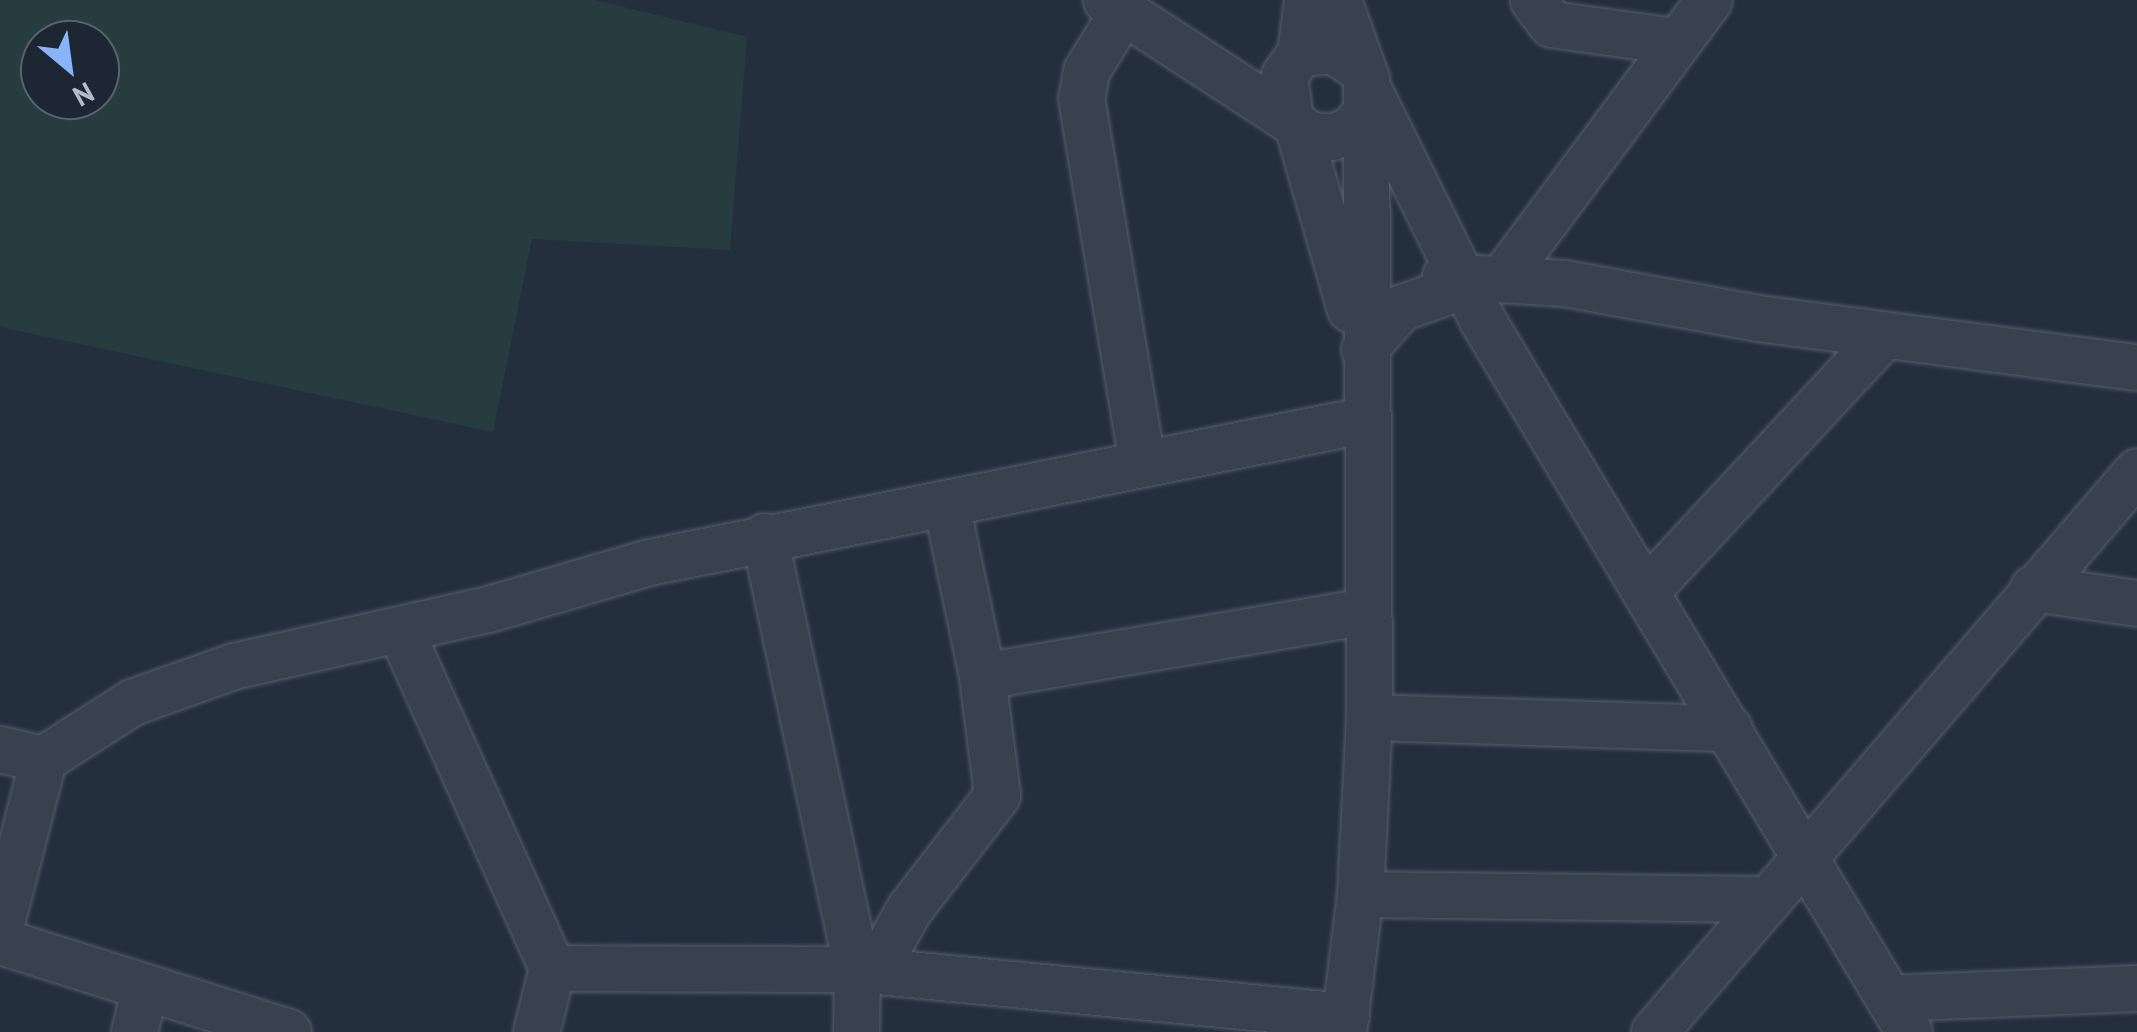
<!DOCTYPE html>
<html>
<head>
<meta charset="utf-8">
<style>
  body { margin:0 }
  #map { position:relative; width:2137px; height:1032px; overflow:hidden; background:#242f3e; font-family:"PT Sans",sans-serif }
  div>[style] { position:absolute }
  .green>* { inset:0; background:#263c3f }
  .roads { filter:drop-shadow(0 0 2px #565f6c) drop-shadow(0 0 2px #565f6c) }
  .minor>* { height:45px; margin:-22.5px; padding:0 22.5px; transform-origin:22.5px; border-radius:22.5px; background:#38414e }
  span { translate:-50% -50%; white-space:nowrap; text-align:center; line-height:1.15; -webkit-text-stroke:8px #1d2633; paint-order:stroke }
  .north { position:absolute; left:20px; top:20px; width:100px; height:100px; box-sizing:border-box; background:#1d2633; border:2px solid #59626f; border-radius:50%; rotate:151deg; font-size:28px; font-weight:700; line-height:40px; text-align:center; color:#b4bcc9 }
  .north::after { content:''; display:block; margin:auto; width:35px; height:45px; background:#8ab4f8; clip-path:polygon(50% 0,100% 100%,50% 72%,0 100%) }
</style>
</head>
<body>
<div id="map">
  <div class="green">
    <div style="clip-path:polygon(evenodd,0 0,595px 0,747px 37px,730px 250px,532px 239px,493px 432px,0 327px,0 0,40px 40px,100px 40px,100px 100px,40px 100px,40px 40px)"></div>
  </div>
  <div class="roads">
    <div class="minor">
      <div style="left:1106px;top:0;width:220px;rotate:33.1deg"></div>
      <div style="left:1338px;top:0;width:83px;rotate:70.3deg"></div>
      <div style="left:1366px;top:78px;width:33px;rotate:90deg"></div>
      <div style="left:1366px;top:111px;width:23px;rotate:128deg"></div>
      <div style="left:1352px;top:129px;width:22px;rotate:159deg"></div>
      <div style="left:1331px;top:137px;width:23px;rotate:-173deg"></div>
      <div style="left:1308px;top:134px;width:23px;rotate:-142deg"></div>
      <div style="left:1290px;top:120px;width:45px;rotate:-97.6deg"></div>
      <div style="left:1284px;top:75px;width:27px;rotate:-54deg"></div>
      <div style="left:1300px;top:53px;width:33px;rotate:-5deg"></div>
      <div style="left:1333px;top:50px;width:32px;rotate:34deg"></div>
      <div style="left:1533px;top:0;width:30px;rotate:53deg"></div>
      <div style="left:1551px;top:24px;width:123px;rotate:7.9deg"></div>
      <div style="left:1123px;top:11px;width:70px;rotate:121.7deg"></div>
      <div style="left:1086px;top:71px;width:27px;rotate:100deg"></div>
      <div style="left:1081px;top:98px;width:371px;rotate:80.5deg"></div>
      <div style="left:1300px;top:53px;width:53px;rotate:-82.5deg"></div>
      <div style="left:1368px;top:89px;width:255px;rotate:63.7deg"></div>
      <div style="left:1481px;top:318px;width:832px;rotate:59.06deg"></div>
      <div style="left:1298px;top:128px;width:188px;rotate:74deg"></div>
      <div style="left:1445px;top:276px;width:119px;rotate:3.4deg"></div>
      <div style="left:1564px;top:283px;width:197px;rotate:10.2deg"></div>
      <div style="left:1758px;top:318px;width:382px;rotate:7.4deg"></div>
      <div style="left:1503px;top:277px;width:345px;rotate:-53.4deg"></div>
      <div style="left:1364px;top:349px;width:55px;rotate:-48.7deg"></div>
      <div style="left:1400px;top:308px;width:59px;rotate:-19.7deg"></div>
      <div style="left:764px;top:536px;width:443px;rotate:77.9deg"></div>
      <div style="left:857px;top:969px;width:63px;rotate:90.9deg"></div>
      <div style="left:2033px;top:588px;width:105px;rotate:8.2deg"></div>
      <div style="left:1646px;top:591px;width:350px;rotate:-47.1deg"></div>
      <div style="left:400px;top:630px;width:371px;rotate:65.8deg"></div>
      <div style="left:552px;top:968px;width:66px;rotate:104deg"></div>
      <div style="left:982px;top:676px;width:390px;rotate:-9.6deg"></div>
      <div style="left:1369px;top:717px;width:360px;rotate:1.8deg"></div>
      <div style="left:0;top:749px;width:44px;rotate:13.1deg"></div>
      <div style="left:43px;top:759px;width:106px;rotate:-32.6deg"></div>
      <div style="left:132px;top:702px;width:107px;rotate:-19.6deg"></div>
      <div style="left:233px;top:666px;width:261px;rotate:-12.6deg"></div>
      <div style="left:488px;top:609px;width:168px;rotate:-16.3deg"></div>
      <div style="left:649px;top:562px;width:728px;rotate:-11.25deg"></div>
      <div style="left:1360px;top:894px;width:403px;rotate:0.7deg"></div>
      <div style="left:0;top:927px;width:173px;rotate:-75.6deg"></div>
      <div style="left:0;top:941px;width:302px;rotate:17.5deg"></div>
      <div style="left:552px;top:968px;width:305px;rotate:0.2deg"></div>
      <div style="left:857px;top:969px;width:491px;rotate:5.5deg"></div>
      <div style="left:875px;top:970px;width:70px;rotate:-60.9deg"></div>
      <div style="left:909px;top:909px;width:144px;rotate:-52.3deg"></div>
      <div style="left:997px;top:795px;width:120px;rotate:-97.2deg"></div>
      <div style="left:982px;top:676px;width:177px;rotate:-101.8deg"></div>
      <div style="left:1889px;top:998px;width:248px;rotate:-2.3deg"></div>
      <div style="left:134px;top:1032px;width:46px;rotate:-76.3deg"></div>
      <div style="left:1343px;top:1032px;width:139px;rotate:-83deg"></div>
      <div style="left:1360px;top:894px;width:177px;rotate:-87.1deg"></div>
      <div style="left:1369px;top:717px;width:606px;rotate:-90.28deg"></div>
      <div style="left:1654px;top:1032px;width:740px;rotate:-49.27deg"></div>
    </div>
  </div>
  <div class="north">N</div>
</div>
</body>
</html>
